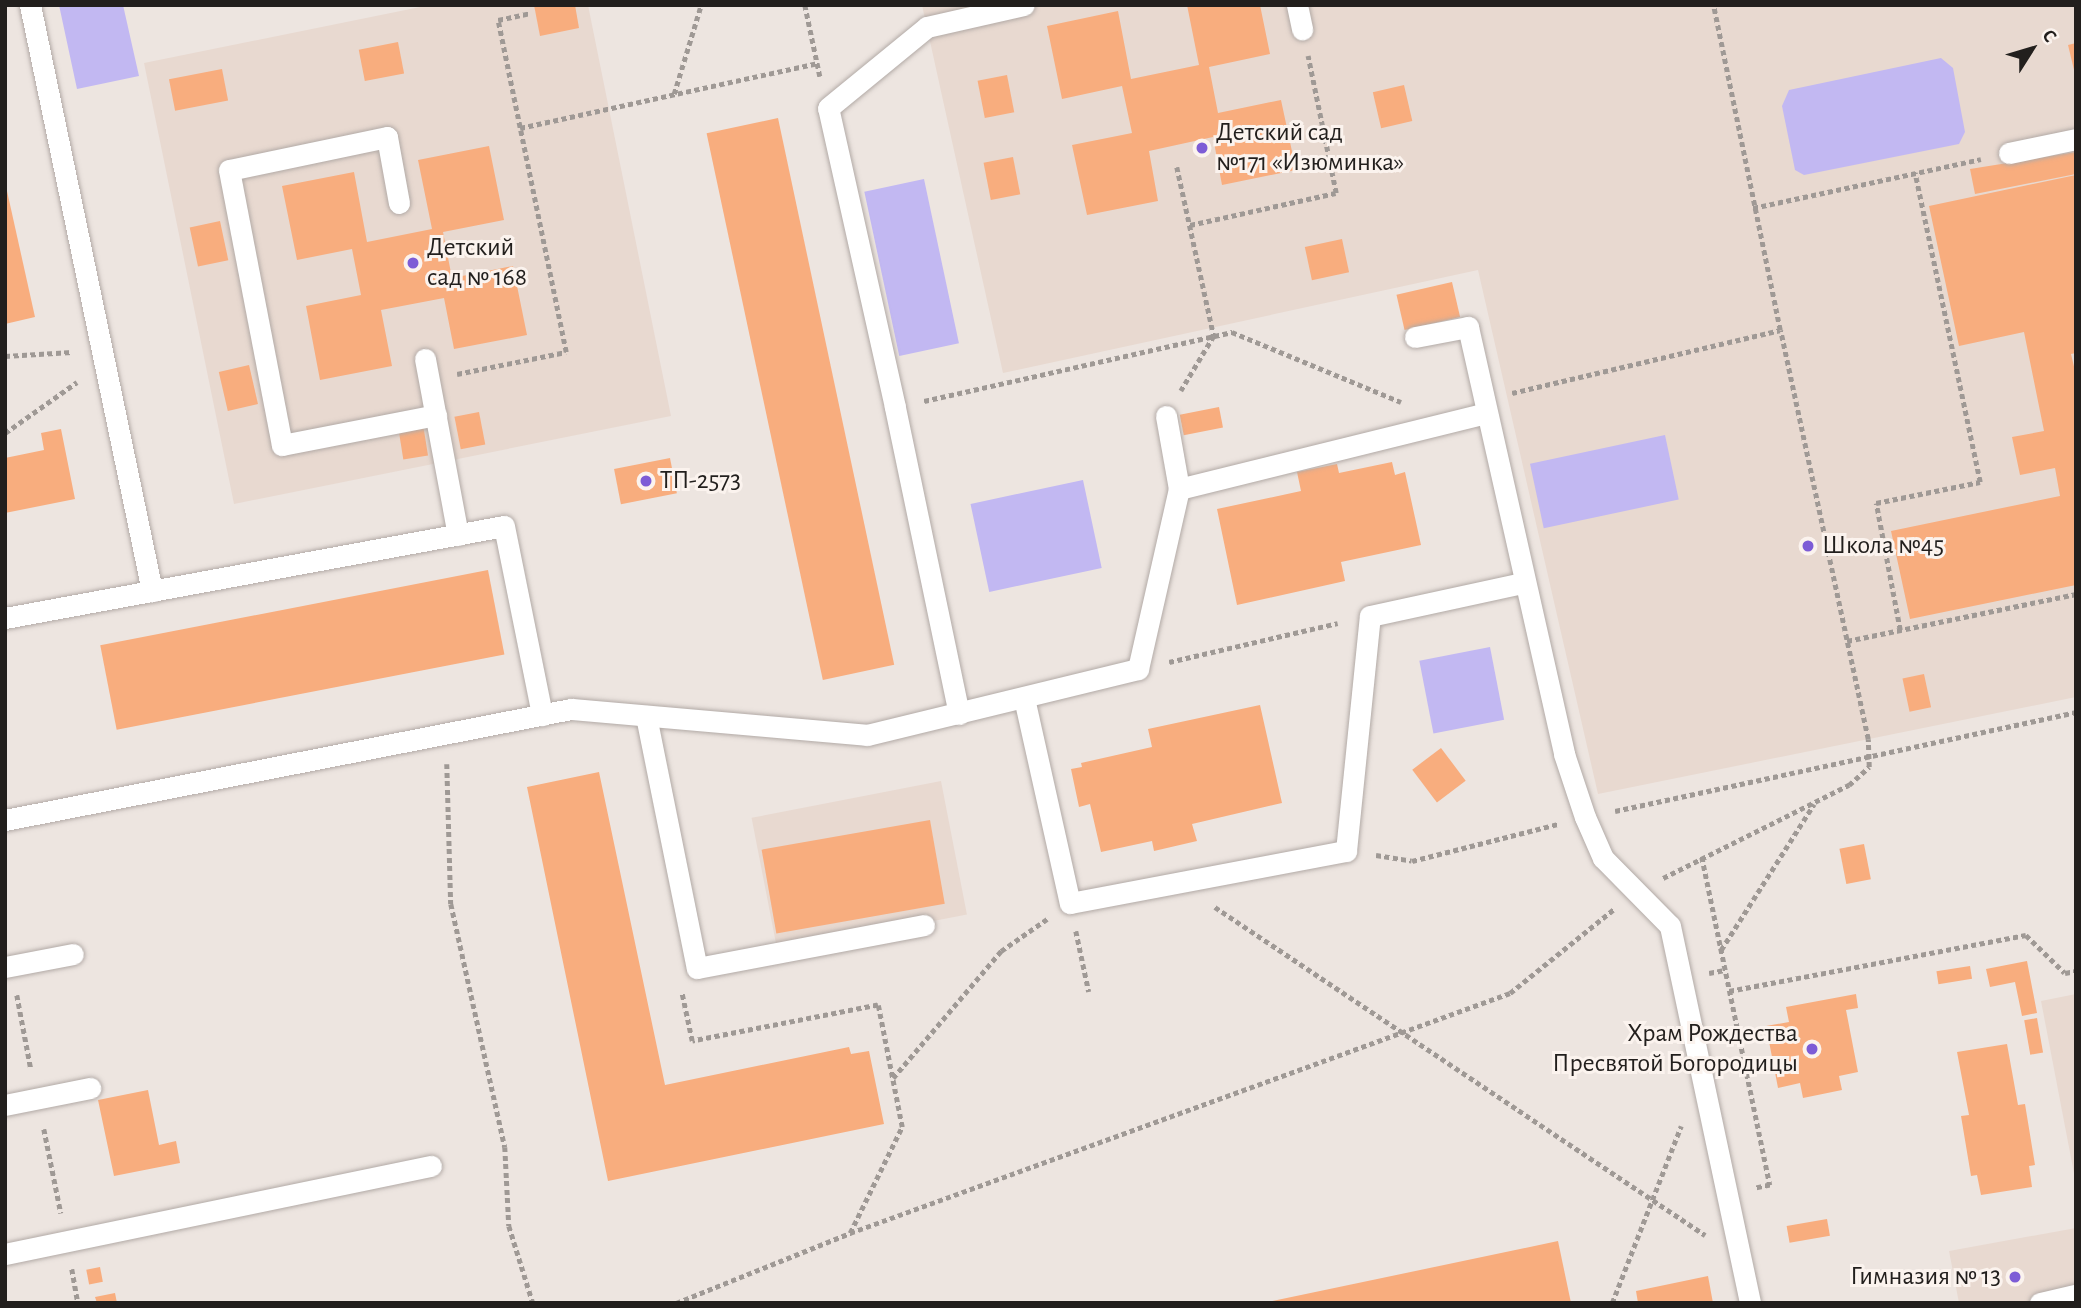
<!DOCTYPE html>
<html>
<head>
<meta charset="utf-8">
<style>
  body { margin:0 }
  #map { position:relative; width:2081px; height:1308px; overflow:hidden; background:#ede5e0; font-family:"Alegreya Sans",sans-serif }
  div>[style] { position:absolute }
  .built>* { inset:0; background:#e8d9d0; transform-origin:0 0 }
  .green>* { inset:0; background:#c2b8f2; transform-origin:0 0 }
  .building>* { inset:0; background:#f8ad7e; transform-origin:0 0 }
  .path>* { height:4.5px; margin-top:-2.25px; transform-origin:0; background:repeating-linear-gradient(90deg,#9f9995 0 5px,transparent 0 8.5px) }
  .roads { filter:drop-shadow(0 0 2px #b2aaa6) drop-shadow(0 0 2px #b2aaa6) }
  .lane>* { height:21px; margin:-10.5px; padding:0 10.5px; transform-origin:10.5px; border-radius:10.5px; background:#fff }
  .dots>* { width:19px; height:19px; translate:-50% -50%; box-sizing:border-box; border:4px solid #fbf3ee; border-radius:50% }
  span { translate:-50% -50%; white-space:nowrap; text-align:center; line-height:1.15; -webkit-text-stroke:6px #fbf3ee; paint-order:stroke }
  .poi-label { font-size:26px; color:#221f1d }
  .left { translate:0 -50%; text-align:left }
  .right { translate:-100% -50%; text-align:right }
  .frame { position:absolute; inset:0; border:7px solid #221f1d; pointer-events:none }
  .north { position:absolute; left:1997px; top:14px; width:70px; height:70px; -webkit-text-stroke:5px #fbf3ee; paint-order:stroke; rotate:53deg; font-size:19px; font-weight:700; line-height:28px; text-align:center; color:#221f1d }
  .north::after { content:''; display:block; margin:auto; width:24px; height:32px; background:#221f1d; clip-path:polygon(50% 0,100% 100%,50% 72%,0 100%) }
</style>
</head>
<body>
<div id="map">
  <div class="built">
    <div style="clip-path:polygon(430px 5px,588px 5px,671px 416px,234px 504px,144px 63px)"></div>
    <div style="clip-path:polygon(922px 5px,2076px 5px,2076px 697px,1598px 794px,1478px 270px,1003px 373px)"></div>
    <div style="left:941px;top:781px;width:136px;height:193px;rotate:79deg"></div>
    <div style="clip-path:polygon(2076px 994px,2076px 1184px,2041px 1001px)"></div>
    <div style="clip-path:polygon(2076px 1228px,2076px 1303px,1959px 1303px,1949px 1251px)"></div>
  </div>
  <div class="green">
    <div style="clip-path:polygon(59px 5px,123px 5px,139px 76px,77px 89px)"></div>
    <div style="clip-path:polygon(1941px 58px,1953px 68px,1965px 132px,1959px 144px,1804px 175px,1795px 170px,1782px 106px,1789px 90px)"></div>
    <div style="left:924px;top:179px;width:168px;height:61px;rotate:78deg"></div>
    <div style="left:1665px;top:435px;width:66px;height:138px;rotate:78deg"></div>
    <div style="left:1083px;top:480px;width:90px;height:115px;rotate:78deg"></div>
    <div style="left:1490px;top:647px;width:74px;height:72px;rotate:79deg"></div>
  </div>
  <div class="building">
    <div style="clip-path:polygon(534px 5px,575px 5px,579px 28px,540px 36px)"></div>
    <div style="clip-path:polygon(1187px 5px,1260px 5px,1270px 54px,1209px 67px,1218px 113px,1281px 100px,1296px 170px,1222px 185px,1213px 137px,1149px 151px,1158px 201px,1087px 215px,1072px 145px,1132px 133px,1122px 86px,1062px 99px,1047px 26px,1118px 11px,1131px 79px,1199px 65px)"></div>
    <div style="left:398px;top:42px;width:32px;height:40px;rotate:79deg"></div>
    <div style="clip-path:polygon(2076px 43px,2076px 74px,2075px 74px,2068px 45px)"></div>
    <div style="left:222px;top:69px;width:32px;height:54px;rotate:79deg"></div>
    <div style="left:1007px;top:75px;width:38px;height:30px;rotate:79deg"></div>
    <div style="left:1404px;top:85px;width:37px;height:32px;rotate:77deg"></div>
    <div style="left:778px;top:118px;width:559px;height:73px;rotate:78deg"></div>
    <div style="clip-path:polygon(489px 146px,504px 220px,443px 232px,452px 278px,513px 266px,527px 335px,454px 349px,444px 298px,381px 310px,392px 366px,320px 380px,306px 306px,361px 295px,352px 249px,297px 260px,282px 186px,354px 172px,367px 242px,432px 229px,418px 160px)"></div>
    <div style="clip-path:polygon(2076px 152px,2076px 174px,1975px 194px,1970px 169px)"></div>
    <div style="left:1013px;top:157px;width:38px;height:30px;rotate:79deg"></div>
    <div style="clip-path:polygon(2076px 175px,2076px 353px,2071px 354px,2076px 375px,2076px 585px,1910px 619px,1891px 531px,2060px 496px,2055px 468px,2020px 475px,2012px 437px,2044px 431px,2024px 332px,1959px 346px,1929px 206px)"></div>
    <div style="clip-path:polygon(5px 182px,35px 317px,5px 324px)"></div>
    <div style="left:220px;top:221px;width:40px;height:31px;rotate:78deg"></div>
    <div style="left:1342px;top:239px;width:34px;height:38px;rotate:78deg"></div>
    <div style="left:1452px;top:282px;width:36px;height:57px;rotate:77deg"></div>
    <div style="left:249px;top:365px;width:40px;height:31px;rotate:77deg"></div>
    <div style="left:1219px;top:407px;width:21px;height:40px;rotate:79deg"></div>
    <div style="left:479px;top:412px;width:33px;height:25px;rotate:79deg"></div>
    <div style="left:423px;top:424px;width:32px;height:25px;rotate:81deg"></div>
    <div style="clip-path:polygon(61px 429px,75px 499px,5px 513px,5px 458px,44px 450px,41px 433px)"></div>
    <div style="left:670px;top:458px;width:36px;height:57px;rotate:79deg"></div>
    <div style="clip-path:polygon(1392px 462px,1395px 475px,1405px 472px,1421px 545px,1341px 562px,1345px 581px,1237px 605px,1217px 509px,1301px 491px,1297px 472px,1337px 464px,1339px 473px)"></div>
    <div style="left:488px;top:570px;width:86px;height:395px;rotate:79deg"></div>
    <div style="left:1924px;top:674px;width:34px;height:22px;rotate:78deg"></div>
    <div style="clip-path:polygon(1260px 705px,1282px 803px,1192px 824px,1197px 841px,1154px 851px,1152px 841px,1101px 852px,1090px 804px,1079px 807px,1071px 769px,1082px 767px,1081px 763px,1152px 747px,1148px 729px)"></div>
    <div style="left:1441px;top:748px;width:41px;height:36px;rotate:53deg"></div>
    <div style="clip-path:polygon(599px 772px,665px 1085px,849px 1047px,851px 1054px,869px 1051px,884px 1124px,608px 1181px,527px 787px)"></div>
    <div style="left:930px;top:820px;width:85px;height:171px;rotate:80deg"></div>
    <div style="left:1864px;top:844px;width:36px;height:25px;rotate:79deg"></div>
    <div style="clip-path:polygon(2027px 961px,2037px 1013px,2022px 1016px,2015px 982px,1990px 987px,1986px 969px)"></div>
    <div style="left:1970px;top:966px;width:13px;height:34px;rotate:81deg"></div>
    <div style="clip-path:polygon(1856px 994px,1858px 1008px,1846px 1010px,1858px 1072px,1839px 1076px,1842px 1090px,1803px 1098px,1800px 1083px,1778px 1088px,1766px 1026px,1789px 1022px,1786px 1007px)"></div>
    <div style="left:2037px;top:1018px;width:35px;height:13px;rotate:80deg"></div>
    <div style="clip-path:polygon(2007px 1044px,2018px 1105px,2025px 1104px,2035px 1165px,2029px 1166px,2032px 1187px,1981px 1195px,1977px 1175px,1971px 1176px,1961px 1116px,1969px 1115px,1957px 1052px)"></div>
    <div style="clip-path:polygon(148px 1090px,159px 1145px,176px 1141px,180px 1163px,114px 1176px,98px 1100px)"></div>
    <div style="left:1827px;top:1219px;width:17px;height:41px;rotate:80deg"></div>
    <div style="clip-path:polygon(1558px 1241px,1571px 1303px,1268px 1303px,1268px 1302px)"></div>
    <div style="left:100px;top:1267px;width:15px;height:14px;rotate:79deg"></div>
    <div style="clip-path:polygon(1708px 1276px,1713px 1303px,1638px 1303px,1636px 1291px)"></div>
    <div style="clip-path:polygon(115px 1293px,117px 1303px,97px 1303px,95px 1297px)"></div>
  </div>
  <div class="path">
    <div style="left:805px;top:5px;width:73px;rotate:78.1deg"></div>
    <div style="left:674px;top:94px;width:93px;rotate:-73.1deg"></div>
    <div style="left:520px;top:128px;width:304px;rotate:-12.3deg"></div>
    <div style="left:1177px;top:167px;width:173px;rotate:77.7deg"></div>
    <div style="left:1214px;top:336px;width:64px;rotate:121deg"></div>
    <div style="left:1753px;top:208px;width:233px;rotate:-12.1deg"></div>
    <div style="left:1190px;top:225px;width:149px;rotate:-12.4deg"></div>
    <div style="left:1336px;top:193px;width:140px;rotate:-101.6deg"></div>
    <div style="left:5px;top:356px;width:67px;rotate:-3.4deg"></div>
    <div style="left:457px;top:374px;width:111px;rotate:-11.4deg"></div>
    <div style="left:566px;top:352px;width:339px;rotate:-101.6deg"></div>
    <div style="left:498px;top:20px;width:33px;rotate:-12deg"></div>
    <div style="left:1512px;top:393px;width:275px;rotate:-13.2deg"></div>
    <div style="left:1780px;top:330px;width:332px;rotate:-101.6deg"></div>
    <div style="left:924px;top:401px;width:316px;rotate:-12.6deg"></div>
    <div style="left:1232px;top:332px;width:183px;rotate:22.5deg"></div>
    <div style="left:5px;top:433px;width:88px;rotate:-35.3deg"></div>
    <div style="left:1900px;top:630px;width:129px;rotate:-100.7deg"></div>
    <div style="left:1876px;top:503px;width:106px;rotate:-11.4deg"></div>
    <div style="left:1980px;top:482px;width:316px;rotate:-101.9deg"></div>
    <div style="left:1847px;top:641px;width:234px;rotate:-11.6deg"></div>
    <div style="left:1169px;top:662px;width:173px;rotate:-13deg"></div>
    <div style="left:447px;top:764px;width:140px;rotate:88.4deg"></div>
    <div style="left:451px;top:904px;width:249px;rotate:77.5deg"></div>
    <div style="left:505px;top:1147px;width:79px;rotate:87.1deg"></div>
    <div style="left:509px;top:1226px;width:81px;rotate:72.7deg"></div>
    <div style="left:1615px;top:811px;width:472px;rotate:-12.1deg"></div>
    <div style="left:1376px;top:855px;width:36px;rotate:9deg"></div>
    <div style="left:1412px;top:861px;width:151px;rotate:-14.2deg"></div>
    <div style="left:1702px;top:857px;width:335px;rotate:78.3deg"></div>
    <div style="left:1770px;top:1185px;width:14px;rotate:168deg"></div>
    <div style="left:1663px;top:878px;width:208px;rotate:-26.6deg"></div>
    <div style="left:1849px;top:785px;width:27px;rotate:-42deg"></div>
    <div style="left:1869px;top:767px;width:28px;rotate:-92deg"></div>
    <div style="left:1868px;top:739px;width:418px;rotate:-102.1deg"></div>
    <div style="left:1215px;top:907px;width:590px;rotate:33.8deg"></div>
    <div style="left:1076px;top:931px;width:62px;rotate:78deg"></div>
    <div style="left:1721px;top:950px;width:173px;rotate:-57.5deg"></div>
    <div style="left:1709px;top:973px;width:16px;rotate:-11deg"></div>
    <div style="left:1729px;top:991px;width:302px;rotate:-10.7deg"></div>
    <div style="left:2026px;top:935px;width:54px;rotate:44.3deg"></div>
    <div style="left:2065px;top:973px;width:11px;rotate:-10deg"></div>
    <div style="left:17px;top:995px;width:75px;rotate:79.3deg"></div>
    <div style="left:893px;top:1078px;width:167px;rotate:-49.6deg"></div>
    <div style="left:1001px;top:951px;width:56px;rotate:-34.8deg"></div>
    <div style="left:44px;top:1129px;width:86px;rotate:78.6deg"></div>
    <div style="left:850px;top:1233px;width:702px;rotate:-19.98deg"></div>
    <div style="left:1510px;top:993px;width:134px;rotate:-38.9deg"></div>
    <div style="left:72px;top:1269px;width:35px;rotate:80deg"></div>
    <div style="left:676px;top:1303px;width:188px;rotate:-21.9deg"></div>
    <div style="left:850px;top:1233px;width:118px;rotate:-63.9deg"></div>
    <div style="left:902px;top:1127px;width:124px;rotate:-101.1deg"></div>
    <div style="left:878px;top:1005px;width:189px;rotate:169deg"></div>
    <div style="left:692px;top:1041px;width:48px;rotate:-102deg"></div>
    <div style="left:1612px;top:1303px;width:190px;rotate:-68.7deg"></div>
  </div>
  <div class="roads">
    <div class="lane">
      <div style="left:30px;top:5px;width:599px;rotate:78.24deg"></div>
      <div style="left:1297px;top:5px;width:25px;rotate:78deg"></div>
      <div style="left:2009px;top:153px;width:68px;rotate:-11.8deg"></div>
      <div style="left:399px;top:203px;width:67px;rotate:-100.3deg"></div>
      <div style="left:387px;top:137px;width:161px;rotate:168.2deg"></div>
      <div style="left:229px;top:170px;width:280px;rotate:79.1deg"></div>
      <div style="left:282px;top:445px;width:157px;rotate:-11deg"></div>
      <div style="left:1415px;top:337px;width:54px;rotate:-10.7deg"></div>
      <div style="left:1468px;top:327px;width:438px;rotate:77.3deg"></div>
      <div style="left:1564px;top:754px;width:66px;rotate:71.6deg"></div>
      <div style="left:1585px;top:817px;width:45px;rotate:66.3deg"></div>
      <div style="left:1603px;top:858px;width:95px;rotate:45.4deg"></div>
      <div style="left:1670px;top:926px;width:385px;rotate:78deg"></div>
      <div style="left:425px;top:359px;width:179px;rotate:79.4deg"></div>
      <div style="left:1166px;top:416px;width:74px;rotate:79.9deg"></div>
      <div style="left:5px;top:618px;width:507px;rotate:-10.45deg"></div>
      <div style="left:504px;top:526px;width:193px;rotate:78.6deg"></div>
      <div style="left:1024px;top:698px;width:210px;rotate:77.4deg"></div>
      <div style="left:1070px;top:903px;width:281px;rotate:-10.7deg"></div>
      <div style="left:1346px;top:851px;width:236px;rotate:-84.2deg"></div>
      <div style="left:1370px;top:616px;width:157px;rotate:-12.2deg"></div>
      <div style="left:959px;top:714px;width:314px;rotate:-101.8deg"></div>
      <div style="left:895px;top:407px;width:306px;rotate:-102.6deg"></div>
      <div style="left:828px;top:108px;width:128px;rotate:-39.3deg"></div>
      <div style="left:927px;top:27px;width:99px;rotate:-12.8deg"></div>
      <div style="left:646px;top:716px;width:257px;rotate:78.6deg"></div>
      <div style="left:697px;top:968px;width:231px;rotate:-10.7deg"></div>
      <div style="left:5px;top:820px;width:577px;rotate:-11.1deg"></div>
      <div style="left:571px;top:709px;width:297px;rotate:5deg"></div>
      <div style="left:867px;top:735px;width:279px;rotate:-13.7deg"></div>
      <div style="left:1138px;top:669px;width:185px;rotate:-77.2deg"></div>
      <div style="left:1179px;top:489px;width:317px;rotate:-13.9deg"></div>
      <div style="left:5px;top:967px;width:69px;rotate:-10.8deg"></div>
      <div style="left:5px;top:1105px;width:87px;rotate:-11.3deg"></div>
      <div style="left:5px;top:1254px;width:435px;rotate:-11.7deg"></div>
      <div style="left:2040px;top:1303px;width:37px;rotate:-13deg"></div>
    </div>
  </div>
  <div class="dots">
    <div style="left:1202px;top:148px;background:#7d5cd6"></div>
    <div style="left:413px;top:263px;background:#7d5cd6"></div>
    <div style="left:646px;top:481px;background:#7d5cd6"></div>
    <div style="left:1808px;top:546px;background:#7d5cd6"></div>
    <div style="left:1812px;top:1049px;background:#7d5cd6"></div>
    <div style="left:2015px;top:1277px;background:#7d5cd6"></div>
  </div>
  <div class="poi-label">
    <span class="left" style="left:1216px;top:148px">Детский сад<br>№171 «Изюминка»</span>
    <span class="left" style="left:427px;top:263px">Детский<br>сад № 168</span>
    <span class="left" style="left:660px;top:481px">ТП-2573</span>
    <span class="left" style="left:1822px;top:546px">Школа №45</span>
    <span class="right" style="left:1798px;top:1049px">Храм Рождества<br>Пресвятой Богородицы</span>
    <span class="right" style="left:2001px;top:1277px">Гимназия № 13</span>
  </div>
  <div class="frame"></div>
  <div class="north">С</div>
</div>
</body>
</html>
